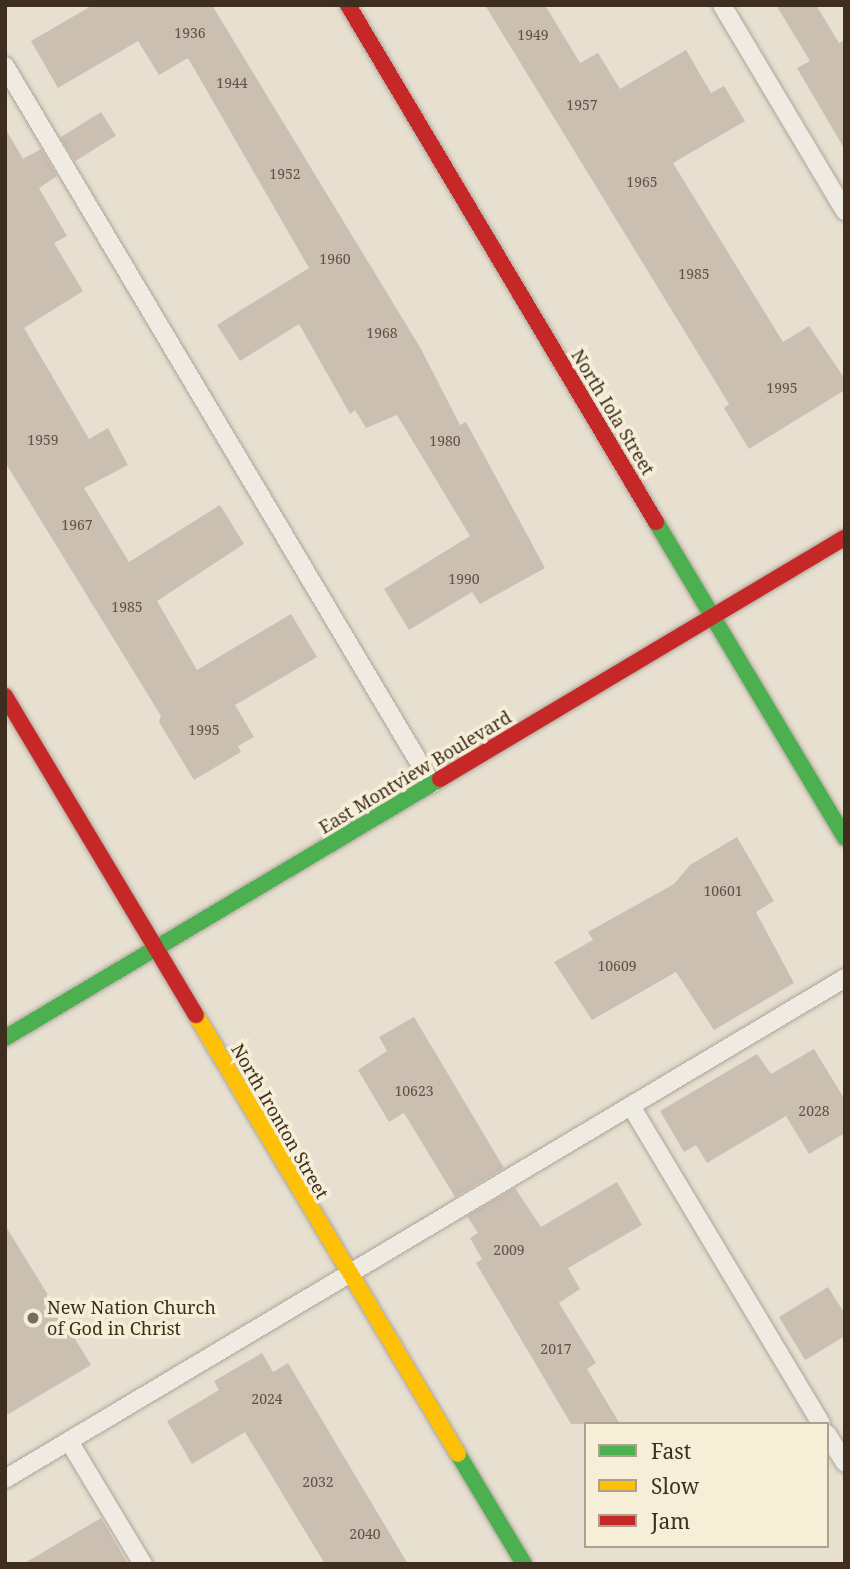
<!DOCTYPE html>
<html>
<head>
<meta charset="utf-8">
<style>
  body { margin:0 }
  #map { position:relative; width:850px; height:1569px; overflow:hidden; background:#e7e0d1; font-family:"Noto Serif",serif }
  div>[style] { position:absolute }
  .building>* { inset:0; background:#cbbfb2; transform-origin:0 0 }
  .roads { filter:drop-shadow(0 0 2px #ada599) drop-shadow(0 0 2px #ada599) }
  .lane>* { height:18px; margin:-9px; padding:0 9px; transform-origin:9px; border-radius:9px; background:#efebe3 }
  .fast>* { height:16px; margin:-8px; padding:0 8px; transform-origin:8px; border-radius:8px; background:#4caf50 }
  .slow>* { height:16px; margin:-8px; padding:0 8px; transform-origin:8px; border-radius:8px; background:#ffc107 }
  .jam>* { height:16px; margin:-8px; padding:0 8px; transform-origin:8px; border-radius:8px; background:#c62828 }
  .dots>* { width:19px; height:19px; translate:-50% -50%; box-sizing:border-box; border:4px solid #f7eed8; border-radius:50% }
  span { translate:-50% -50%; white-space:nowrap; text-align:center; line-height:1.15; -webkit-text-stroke:7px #f7eed8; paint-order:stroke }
  .number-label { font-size:14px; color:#605244 }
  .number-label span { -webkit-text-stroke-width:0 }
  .street-label { font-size:18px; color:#3d2e20 }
  .poi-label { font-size:18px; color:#3d2e20 }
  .left { translate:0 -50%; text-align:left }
  .frame { position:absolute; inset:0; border:7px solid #3d2e20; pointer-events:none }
  .legend { position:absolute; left:584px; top:1422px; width:245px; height:126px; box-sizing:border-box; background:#f7eed8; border:2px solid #ada18e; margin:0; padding:9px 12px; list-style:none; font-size:21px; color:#3d2e20 }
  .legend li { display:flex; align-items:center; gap:14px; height:35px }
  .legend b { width:35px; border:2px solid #ada18e }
</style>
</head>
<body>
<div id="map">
  <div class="building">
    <div style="clip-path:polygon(93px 5px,212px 5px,421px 349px,460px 425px,466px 422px,545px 568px,480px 604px,472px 592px,409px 630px,384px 589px,470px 536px,397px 415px,366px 428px,355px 410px,350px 414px,299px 324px,240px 361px,217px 325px,309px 268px,188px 58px,159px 75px,138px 41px,58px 88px,31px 41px)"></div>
    <div style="clip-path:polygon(485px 5px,545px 5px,580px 63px,598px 53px,620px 89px,686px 50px,711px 93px,724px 86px,745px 121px,673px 163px,783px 342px,809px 326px,845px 379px,845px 390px,749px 449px,724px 408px,729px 404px)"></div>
    <div style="clip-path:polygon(776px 5px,816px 5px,839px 43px,845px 40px,845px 150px,797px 68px,810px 61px)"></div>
    <div style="left:101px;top:112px;width:28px;height:48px;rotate:58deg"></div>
    <div style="clip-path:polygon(5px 128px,23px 159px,41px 149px,57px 176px,39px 188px,67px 236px,54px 243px,83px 291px,24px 328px,89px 439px,108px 428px,128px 465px,84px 488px,129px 562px,220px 505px,244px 544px,157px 601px,197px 670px,291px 614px,317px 657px,235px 705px,254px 737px,238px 746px,241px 752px,194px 780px,159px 722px,161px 716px,5px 462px)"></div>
    <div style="clip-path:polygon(737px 837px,774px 901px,756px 912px,794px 983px,714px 1030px,676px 972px,592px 1020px,554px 962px,593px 940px,588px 932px,674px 884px,690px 865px)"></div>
    <div style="clip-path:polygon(414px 1017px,504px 1168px,455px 1197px,404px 1113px,389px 1122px,358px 1070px,387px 1051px,379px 1037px)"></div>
    <div style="clip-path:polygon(814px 1049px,845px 1100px,845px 1133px,809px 1154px,786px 1116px,707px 1163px,696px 1145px,684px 1152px,660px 1111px,757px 1054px,771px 1074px)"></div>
    <div style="clip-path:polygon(617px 1182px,642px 1225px,568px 1268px,580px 1289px,559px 1303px,596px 1363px,587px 1369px,620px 1424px,571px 1424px,476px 1263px,482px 1259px,470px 1238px,478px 1233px,467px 1216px,515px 1188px,541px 1227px)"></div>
    <div style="clip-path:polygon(5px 1225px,91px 1365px,5px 1416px)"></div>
    <div style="clip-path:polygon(828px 1287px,845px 1314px,845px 1336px,805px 1360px,779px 1317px)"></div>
    <div style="clip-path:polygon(262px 1353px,273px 1372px,288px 1363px,408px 1564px,325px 1564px,245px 1432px,192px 1464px,167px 1421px,219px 1390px,214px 1381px)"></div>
    <div style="clip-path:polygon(101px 1518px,128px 1564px,23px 1564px)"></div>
  </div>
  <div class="roads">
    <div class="lane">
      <div style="left:722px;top:5px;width:240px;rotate:59.2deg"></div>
      <div style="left:5px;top:66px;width:835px;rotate:59.26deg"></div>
      <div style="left:631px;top:1106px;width:370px;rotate:59.1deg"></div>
      <div style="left:827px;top:1434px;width:34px;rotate:58deg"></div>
      <div style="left:69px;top:1441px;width:144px;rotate:59deg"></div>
      <div style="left:5px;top:1479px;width:978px;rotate:-30.81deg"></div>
    </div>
    <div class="fast">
      <div style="left:656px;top:522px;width:368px;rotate:59.1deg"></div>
      <div style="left:5px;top:1038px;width:506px;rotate:-30.77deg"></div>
      <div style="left:458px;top:1454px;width:128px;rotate:59deg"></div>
    </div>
    <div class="slow">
      <div style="left:196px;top:1015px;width:511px;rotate:59.17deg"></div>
    </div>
    <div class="jam">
      <div style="left:348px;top:5px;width:602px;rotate:59.22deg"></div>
      <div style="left:5px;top:696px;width:372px;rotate:59.1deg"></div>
      <div style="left:440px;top:779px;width:471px;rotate:-30.8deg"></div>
    </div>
  </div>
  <div class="dots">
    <div style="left:33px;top:1318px;background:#786c5e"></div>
  </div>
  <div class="number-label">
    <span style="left:190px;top:33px">1936</span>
    <span style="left:533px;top:35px">1949</span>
    <span style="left:232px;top:83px">1944</span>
    <span style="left:582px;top:105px">1957</span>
    <span style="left:285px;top:174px">1952</span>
    <span style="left:642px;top:182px">1965</span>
    <span style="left:335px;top:259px">1960</span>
    <span style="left:694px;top:274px">1985</span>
    <span style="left:382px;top:333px">1968</span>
    <span style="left:782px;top:388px">1995</span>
    <span style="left:43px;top:440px">1959</span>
    <span style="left:445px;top:441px">1980</span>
    <span style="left:77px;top:525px">1967</span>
    <span style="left:464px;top:579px">1990</span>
    <span style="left:127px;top:607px">1985</span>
    <span style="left:204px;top:730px">1995</span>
    <span style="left:723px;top:891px">10601</span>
    <span style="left:617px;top:966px">10609</span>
    <span style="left:414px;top:1091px">10623</span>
    <span style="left:814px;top:1111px">2028</span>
    <span style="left:509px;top:1250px">2009</span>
    <span style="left:556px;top:1349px">2017</span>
    <span style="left:267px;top:1399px">2024</span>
    <span style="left:318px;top:1482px">2032</span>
    <span style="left:365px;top:1534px">2040</span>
  </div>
  <div class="street-label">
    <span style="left:613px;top:412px;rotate:59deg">North Iola Street</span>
    <span style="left:415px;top:772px;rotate:-31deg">East Montview Boulevard</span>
    <span style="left:280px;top:1121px;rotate:60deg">North Ironton Street</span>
  </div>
  <div class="poi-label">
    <span class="left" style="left:47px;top:1318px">New Nation Church<br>of God in Christ</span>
  </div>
  <div class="frame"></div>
  <ul class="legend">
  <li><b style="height:9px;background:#4caf50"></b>Fast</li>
  <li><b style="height:9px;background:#ffc107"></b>Slow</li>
  <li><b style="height:9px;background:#c62828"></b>Jam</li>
  </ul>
</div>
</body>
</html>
